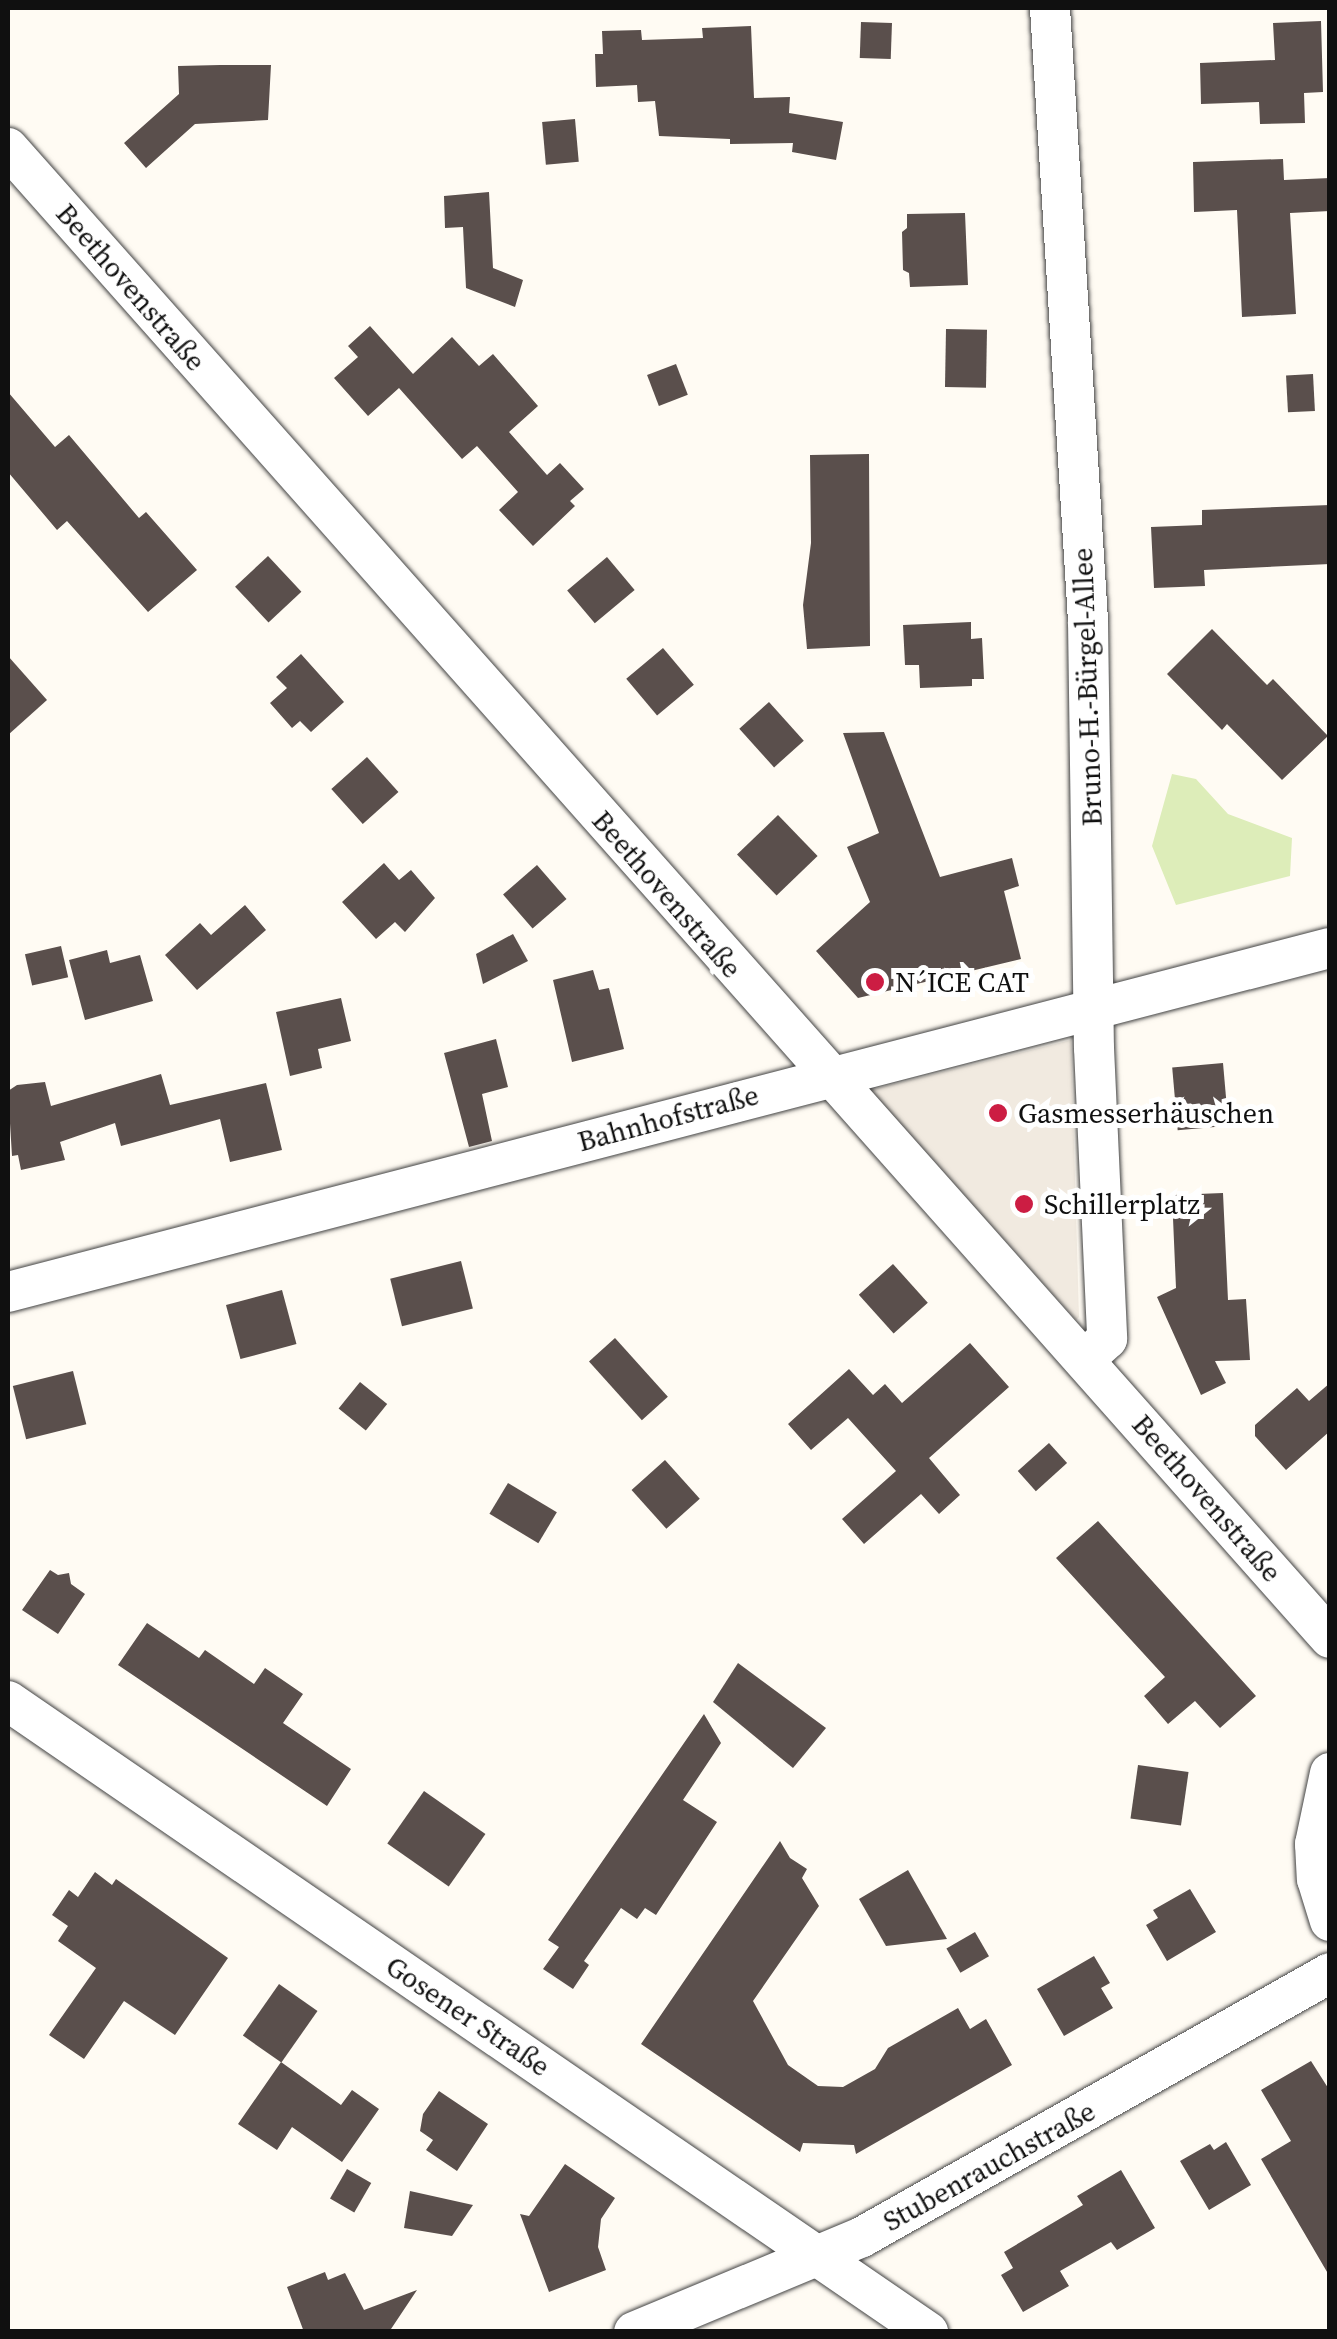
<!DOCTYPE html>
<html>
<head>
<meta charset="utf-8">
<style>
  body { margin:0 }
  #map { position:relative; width:1337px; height:2339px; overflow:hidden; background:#fffbf3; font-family:"Source Serif 4",serif }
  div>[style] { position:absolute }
  .green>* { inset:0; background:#ddedb9 }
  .plaza>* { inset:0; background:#f1eae0 }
  .building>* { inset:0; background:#5a4f4c; transform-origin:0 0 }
  .roads { filter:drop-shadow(0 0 2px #434343) drop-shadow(0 0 2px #434343) }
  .minor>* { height:40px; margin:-20px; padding:0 20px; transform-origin:20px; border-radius:20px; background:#fff }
  .dots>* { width:28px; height:28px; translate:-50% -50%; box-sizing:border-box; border:5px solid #fff; border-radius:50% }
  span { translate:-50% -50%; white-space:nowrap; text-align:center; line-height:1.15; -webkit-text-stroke:10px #fff; paint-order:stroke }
  .street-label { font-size:28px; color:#101010 }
  .poi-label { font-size:28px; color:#101010 }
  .left { translate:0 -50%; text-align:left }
  .frame { position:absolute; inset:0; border:10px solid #101010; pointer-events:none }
</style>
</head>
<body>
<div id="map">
  <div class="green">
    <div style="clip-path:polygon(1172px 774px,1196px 779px,1228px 814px,1292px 838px,1290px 876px,1176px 905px,1152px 846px)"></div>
  </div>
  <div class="plaza">
    <div style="clip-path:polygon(1071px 1040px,1079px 1317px,1076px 1320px,870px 1090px)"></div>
  </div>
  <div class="building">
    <div style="clip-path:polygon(1321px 21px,1323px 92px,1304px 93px,1305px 123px,1260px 124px,1259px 102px,1201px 104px,1200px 63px,1275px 60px,1273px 23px)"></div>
    <div style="left:861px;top:22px;width:31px;height:36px;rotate:2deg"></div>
    <div style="clip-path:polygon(751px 26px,754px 98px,790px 97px,789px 113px,843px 122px,836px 160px,792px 152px,793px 143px,730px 144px,730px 139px,659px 136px,655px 101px,638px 102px,637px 85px,596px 87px,595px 54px,603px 54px,602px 31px,641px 30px,642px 40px,703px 38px,702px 28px)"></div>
    <div style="clip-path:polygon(220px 65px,271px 65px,268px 120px,195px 124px,146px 168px,124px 143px,179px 94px,178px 66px)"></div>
    <div style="left:575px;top:119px;width:43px;height:33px;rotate:85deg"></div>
    <div style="clip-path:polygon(1283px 159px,1284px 180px,1330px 178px,1330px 211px,1290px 213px,1296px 314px,1242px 317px,1237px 210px,1194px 212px,1193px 162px)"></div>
    <div style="clip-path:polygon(489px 192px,493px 268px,523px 280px,515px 307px,466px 288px,463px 227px,445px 228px,444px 196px)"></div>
    <div style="clip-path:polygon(965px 213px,968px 285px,910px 287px,909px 273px,903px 270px,902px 232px,907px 228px,907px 214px)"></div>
    <div style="clip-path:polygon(370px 326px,413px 374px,452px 337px,479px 366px,493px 354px,538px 406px,509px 432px,547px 475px,560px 463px,584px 489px,570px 501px,575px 506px,533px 546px,499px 510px,518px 492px,477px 446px,462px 459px,399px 388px,368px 416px,334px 378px,358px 357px,348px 346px)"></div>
    <div style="left:946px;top:329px;width:41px;height:58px;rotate:1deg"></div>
    <div style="left:676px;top:364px;width:33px;height:31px;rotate:69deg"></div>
    <div style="left:1313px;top:374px;width:37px;height:27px;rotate:87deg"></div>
    <div style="clip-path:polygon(8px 392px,55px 447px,69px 435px,139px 518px,146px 512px,197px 570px,148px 612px,67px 521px,57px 530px,8px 472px)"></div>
    <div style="clip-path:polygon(869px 454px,870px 646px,807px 649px,803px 605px,811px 543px,810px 455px)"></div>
    <div style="clip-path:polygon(1330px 505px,1330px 564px,1204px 570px,1205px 586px,1154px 588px,1151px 527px,1202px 525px,1202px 510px)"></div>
    <div style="left:268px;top:556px;width:49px;height:45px;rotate:47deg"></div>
    <div style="left:607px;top:557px;width:43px;height:52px;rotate:50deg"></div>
    <div style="clip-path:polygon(971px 622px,971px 639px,982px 638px,984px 679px,972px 679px,972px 686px,920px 688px,919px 665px,905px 665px,903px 625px)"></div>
    <div style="clip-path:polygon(1212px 629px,1267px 685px,1273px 679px,1328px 736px,1282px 780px,1227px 724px,1222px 730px,1167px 674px)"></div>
    <div style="left:663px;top:648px;width:48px;height:48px;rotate:50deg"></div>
    <div style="clip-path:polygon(301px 654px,344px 702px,311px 732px,300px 721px,292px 728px,270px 703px,287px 688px,276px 677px)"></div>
    <div style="clip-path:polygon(8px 656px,47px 700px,8px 735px)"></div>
    <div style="left:769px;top:702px;width:52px;height:40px;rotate:48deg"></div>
    <div style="clip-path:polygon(884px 732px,940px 877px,1012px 858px,1019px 886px,1004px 891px,1021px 959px,858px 998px,816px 951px,870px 902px,847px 847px,879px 833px,843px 733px)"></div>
    <div style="left:367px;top:757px;width:47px;height:48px;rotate:48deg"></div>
    <div style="left:778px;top:815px;width:57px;height:57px;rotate:46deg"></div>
    <div style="clip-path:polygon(384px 863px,399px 880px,411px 870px,435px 898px,405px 932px,395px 922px,376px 939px,342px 902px)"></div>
    <div style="left:537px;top:865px;width:45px;height:45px;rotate:49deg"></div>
    <div style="clip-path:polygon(245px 905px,266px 930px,197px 990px,165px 955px,200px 923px,211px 935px)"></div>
    <div style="clip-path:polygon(513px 934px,528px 961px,483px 984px,476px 954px)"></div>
    <div style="left:61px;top:946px;width:32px;height:37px;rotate:77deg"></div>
    <div style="clip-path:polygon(107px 950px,110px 963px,140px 955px,153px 1001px,85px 1020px,69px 960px)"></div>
    <div style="clip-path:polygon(593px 970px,599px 990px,609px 988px,624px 1049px,572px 1062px,553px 980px)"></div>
    <div style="clip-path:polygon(341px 998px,351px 1041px,318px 1049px,322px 1068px,290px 1076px,276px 1012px)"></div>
    <div style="clip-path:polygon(496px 1039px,508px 1087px,482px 1094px,492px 1141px,469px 1147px,444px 1053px)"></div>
    <div style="left:1223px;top:1063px;width:63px;height:51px;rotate:85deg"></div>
    <div style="clip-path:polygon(161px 1074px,170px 1105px,266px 1083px,282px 1150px,230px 1162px,220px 1119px,121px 1146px,115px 1123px,60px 1142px,65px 1160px,21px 1170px,18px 1155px,12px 1156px,8px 1091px,17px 1085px,45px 1082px,51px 1106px)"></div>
    <div style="clip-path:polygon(1223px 1193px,1228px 1300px,1246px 1299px,1250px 1360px,1215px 1361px,1226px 1383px,1201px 1395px,1157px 1297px,1176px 1288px,1172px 1195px)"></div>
    <div style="left:461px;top:1261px;width:49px;height:73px;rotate:76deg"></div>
    <div style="left:893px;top:1264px;width:52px;height:46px;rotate:48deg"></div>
    <div style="left:282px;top:1290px;width:56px;height:58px;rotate:75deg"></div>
    <div style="left:615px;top:1338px;width:79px;height:35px;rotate:48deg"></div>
    <div style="clip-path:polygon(970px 1343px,1009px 1387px,929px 1458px,960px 1495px,939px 1514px,921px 1494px,864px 1544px,842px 1519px,896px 1471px,848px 1418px,811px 1450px,788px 1424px,849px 1369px,873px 1395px,885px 1384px,902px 1403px)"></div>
    <div style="left:73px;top:1371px;width:55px;height:62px;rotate:76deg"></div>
    <div style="left:360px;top:1382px;width:35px;height:34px;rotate:39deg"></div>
    <div style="clip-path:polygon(1330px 1383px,1330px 1431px,1286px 1470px,1255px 1436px,1255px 1425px,1297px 1388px,1309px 1401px)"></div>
    <div style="left:1049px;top:1443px;width:27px;height:42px;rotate:48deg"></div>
    <div style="left:665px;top:1460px;width:52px;height:45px;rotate:48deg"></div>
    <div style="left:508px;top:1483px;width:57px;height:36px;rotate:31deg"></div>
    <div style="clip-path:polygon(1098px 1521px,1256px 1696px,1220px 1728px,1195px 1701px,1168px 1724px,1144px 1696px,1165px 1677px,1056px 1558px)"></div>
    <div style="clip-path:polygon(50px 1570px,58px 1575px,69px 1573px,71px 1584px,85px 1594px,58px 1634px,22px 1610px)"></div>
    <div style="clip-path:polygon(147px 1623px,199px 1658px,205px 1650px,254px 1684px,265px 1668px,303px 1694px,283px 1723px,351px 1769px,327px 1806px,118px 1665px)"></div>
    <div style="clip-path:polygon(738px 1663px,826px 1728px,793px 1768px,713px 1702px)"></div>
    <div style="clip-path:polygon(704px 1714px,721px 1743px,683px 1800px,717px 1822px,656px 1915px,645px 1908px,637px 1919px,621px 1908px,584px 1961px,589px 1965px,573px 1989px,543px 1969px,559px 1947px,548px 1940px)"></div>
    <div style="left:1138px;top:1765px;width:51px;height:54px;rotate:8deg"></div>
    <div style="left:424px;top:1791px;width:75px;height:64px;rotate:35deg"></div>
    <div style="clip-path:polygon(780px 1841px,790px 1858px,807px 1869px,802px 1878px,819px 1906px,753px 2001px,788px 2065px,818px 2086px,843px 2087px,875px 2069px,888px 2048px,958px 2008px,970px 2029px,986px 2019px,1012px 2065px,856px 2154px,854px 2145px,803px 2143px,800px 2152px,641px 2044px)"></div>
    <div style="clip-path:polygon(908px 1870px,947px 1939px,886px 1946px,859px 1899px)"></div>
    <div style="clip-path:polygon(95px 1872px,112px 1885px,116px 1879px,228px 1958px,175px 2035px,124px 2001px,84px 2059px,49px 2035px,96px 1968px,58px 1941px,68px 1926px,52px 1915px,69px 1890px,78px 1897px)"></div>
    <div style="clip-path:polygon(1190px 1889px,1216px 1932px,1167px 1961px,1146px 1925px,1158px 1918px,1153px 1910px)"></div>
    <div style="left:975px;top:1932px;width:28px;height:33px;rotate:60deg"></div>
    <div style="clip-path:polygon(1094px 1956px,1110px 1983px,1101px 1988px,1113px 2008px,1064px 2036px,1037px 1989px)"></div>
    <div style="left:279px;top:1984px;width:47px;height:63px;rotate:35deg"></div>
    <div style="clip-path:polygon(1311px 2061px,1330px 2091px,1330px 2277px,1261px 2159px,1291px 2141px,1261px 2090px)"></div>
    <div style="clip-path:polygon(281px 2062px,341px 2105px,352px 2090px,379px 2109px,342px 2162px,292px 2127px,277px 2150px,238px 2124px)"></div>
    <div style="clip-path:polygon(439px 2091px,488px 2124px,457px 2171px,426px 2150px,433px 2140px,420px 2131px,423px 2114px)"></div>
    <div style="clip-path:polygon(1226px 2142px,1251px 2185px,1209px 2210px,1180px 2161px,1210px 2144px,1214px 2150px)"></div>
    <div style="clip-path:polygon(565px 2164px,615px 2198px,601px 2219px,598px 2247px,606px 2270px,549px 2292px,520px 2214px,529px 2216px)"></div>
    <div style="left:347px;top:2169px;width:28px;height:34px;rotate:30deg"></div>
    <div style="clip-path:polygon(1121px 2170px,1155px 2228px,1117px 2250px,1111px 2242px,1060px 2271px,1069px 2286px,1023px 2312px,1001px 2275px,1013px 2268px,1004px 2252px,1083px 2205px,1077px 2196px)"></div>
    <div style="clip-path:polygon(410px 2191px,473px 2205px,452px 2236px,404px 2228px)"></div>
    <div style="clip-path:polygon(325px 2272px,328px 2280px,345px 2273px,364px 2310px,417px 2290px,389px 2332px,304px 2332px,287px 2287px)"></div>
  </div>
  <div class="roads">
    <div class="minor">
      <div style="left:1050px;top:8px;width:614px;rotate:86.45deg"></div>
      <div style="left:1088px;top:621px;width:427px;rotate:89.2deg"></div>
      <div style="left:1094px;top:1048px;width:291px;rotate:87.4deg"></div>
      <div style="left:1107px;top:1339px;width:30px;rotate:138deg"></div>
      <div style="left:8px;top:148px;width:1992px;rotate:48.42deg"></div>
      <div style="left:8px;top:1292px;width:1366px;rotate:-14.59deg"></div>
      <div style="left:8px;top:1701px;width:1116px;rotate:34.45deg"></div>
      <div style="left:1330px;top:1773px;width:73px;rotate:101.9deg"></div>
      <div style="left:1315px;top:1844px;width:35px;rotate:87deg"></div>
      <div style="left:1317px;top:1879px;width:44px;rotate:72.8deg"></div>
      <div style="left:634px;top:2332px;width:247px;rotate:-22.6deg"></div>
      <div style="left:862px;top:2237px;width:537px;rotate:-29.43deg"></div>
    </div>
  </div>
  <div class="dots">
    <div style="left:875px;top:982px;background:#cc1d43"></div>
    <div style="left:998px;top:1113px;background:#cc1d43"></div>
    <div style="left:1024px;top:1204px;background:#cc1d43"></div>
  </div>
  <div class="street-label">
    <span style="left:131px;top:287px;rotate:49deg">Beethovenstraße</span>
    <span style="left:1087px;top:687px;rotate:-92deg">Bruno-H.-Bürgel-Allee</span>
    <span style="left:667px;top:894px;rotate:49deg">Beethovenstraße</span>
    <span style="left:668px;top:1118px;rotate:-15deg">Bahnhofstraße</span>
    <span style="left:1207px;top:1498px;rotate:49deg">Beethovenstraße</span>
    <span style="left:468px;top:2016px;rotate:34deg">Gosener Straße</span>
    <span style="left:989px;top:2166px;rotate:-29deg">Stubenrauchstraße</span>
  </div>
  <div class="poi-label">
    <span class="left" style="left:895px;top:982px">N´ICE CAT</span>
    <span class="left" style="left:1018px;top:1113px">Gasmesserhäuschen</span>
    <span class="left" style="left:1044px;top:1204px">Schillerplatz</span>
  </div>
  <div class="frame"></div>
</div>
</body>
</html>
